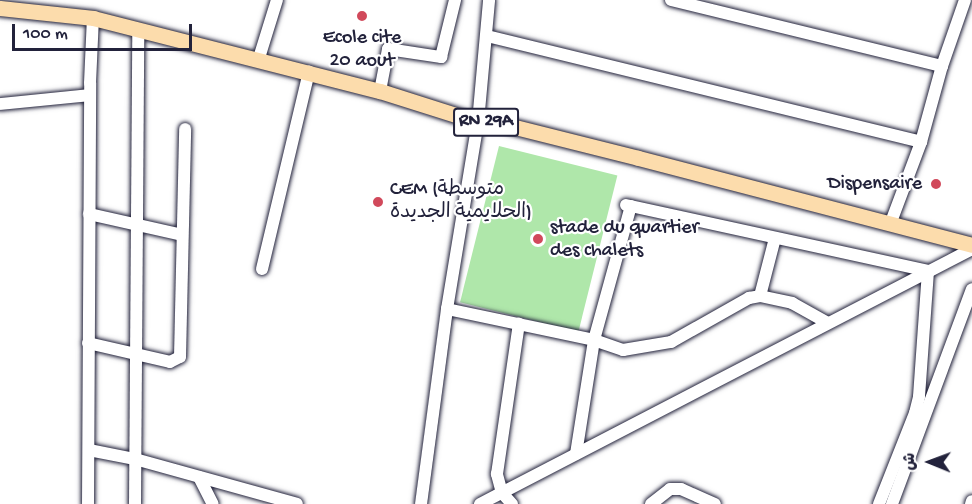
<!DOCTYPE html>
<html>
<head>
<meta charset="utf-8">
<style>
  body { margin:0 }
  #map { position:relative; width:972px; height:504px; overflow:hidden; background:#fff; font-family:"Gochi Hand","Playpen Sans Arabic",sans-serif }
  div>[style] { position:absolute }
  .green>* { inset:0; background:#afe7aa; transform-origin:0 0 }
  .roads { filter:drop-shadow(0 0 2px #22223b) drop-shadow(0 0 2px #22223b) }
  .minor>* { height:12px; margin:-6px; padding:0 6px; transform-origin:6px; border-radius:6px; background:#fff }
  .major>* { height:15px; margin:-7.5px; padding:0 7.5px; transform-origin:7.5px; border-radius:7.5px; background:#fcdcac }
  .dots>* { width:16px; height:16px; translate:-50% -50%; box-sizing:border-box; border:3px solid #fff; border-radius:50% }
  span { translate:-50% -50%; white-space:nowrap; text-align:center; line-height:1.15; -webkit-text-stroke:4.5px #fff; paint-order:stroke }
  .shield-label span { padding:2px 4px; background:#fff; border:2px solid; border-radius:4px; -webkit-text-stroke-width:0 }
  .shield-label { font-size:18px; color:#22223b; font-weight:700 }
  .poi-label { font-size:20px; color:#22223b }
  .right { translate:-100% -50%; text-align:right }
  .left { translate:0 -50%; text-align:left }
  .north { position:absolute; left:900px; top:432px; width:60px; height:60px; -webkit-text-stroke:4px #fff; paint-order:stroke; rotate:271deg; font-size:16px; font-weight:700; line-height:24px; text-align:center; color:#22223b }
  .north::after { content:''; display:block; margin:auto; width:21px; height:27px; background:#22223b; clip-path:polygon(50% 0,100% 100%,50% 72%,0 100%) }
  .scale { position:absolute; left:12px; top:24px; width:180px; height:27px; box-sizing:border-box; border:3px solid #22223b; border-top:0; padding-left:8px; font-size:18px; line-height:21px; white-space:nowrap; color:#22223b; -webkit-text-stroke:4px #fff; paint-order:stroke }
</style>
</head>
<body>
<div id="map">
  <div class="green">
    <div style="left:499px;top:146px;width:122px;height:161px;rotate:14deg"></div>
  </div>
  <div class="roads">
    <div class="minor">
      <div style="left:671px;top:0;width:279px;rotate:13.7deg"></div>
      <div style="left:487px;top:36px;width:447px;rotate:13.7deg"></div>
      <div style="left:259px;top:58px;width:61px;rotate:-72.8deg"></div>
      <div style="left:380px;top:91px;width:43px;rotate:-79.2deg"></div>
      <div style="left:388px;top:49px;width:54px;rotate:8.6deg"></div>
      <div style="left:441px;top:57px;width:59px;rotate:-76.2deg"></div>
      <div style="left:0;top:104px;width:90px;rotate:-5.7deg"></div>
      <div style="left:626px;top:205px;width:309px;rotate:12.3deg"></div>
      <div style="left:928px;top:271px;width:126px;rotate:94.1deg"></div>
      <div style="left:919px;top:397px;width:16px;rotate:104deg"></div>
      <div style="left:915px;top:413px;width:98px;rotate:111.6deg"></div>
      <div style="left:89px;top:214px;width:95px;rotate:12.7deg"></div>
      <div style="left:891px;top:222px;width:85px;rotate:-69.4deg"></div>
      <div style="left:921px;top:142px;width:79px;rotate:-74.6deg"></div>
      <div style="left:942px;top:66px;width:70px;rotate:-70.8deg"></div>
      <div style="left:262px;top:269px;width:203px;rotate:-76.6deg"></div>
      <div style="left:760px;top:296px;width:60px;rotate:-75.5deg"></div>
      <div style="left:447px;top:309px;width:190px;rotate:-80.6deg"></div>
      <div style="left:478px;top:122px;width:122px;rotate:-84.8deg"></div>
      <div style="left:88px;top:343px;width:84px;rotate:13deg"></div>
      <div style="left:170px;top:362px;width:11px;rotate:-27deg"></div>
      <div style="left:180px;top:357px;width:228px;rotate:-88.7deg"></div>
      <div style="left:89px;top:450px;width:47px;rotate:11.1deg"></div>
      <div style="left:135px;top:459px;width:168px;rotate:15.5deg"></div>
      <div style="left:576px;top:454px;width:115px;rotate:-81deg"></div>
      <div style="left:594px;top:340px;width:139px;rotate:-74.6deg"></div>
      <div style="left:199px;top:477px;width:30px;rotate:63deg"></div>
      <div style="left:88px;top:504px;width:421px;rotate:-89.7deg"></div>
      <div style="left:90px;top:83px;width:65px;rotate:-87.4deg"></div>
      <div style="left:135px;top:504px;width:475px;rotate:-89.6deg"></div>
      <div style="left:421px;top:504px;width:197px;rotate:-82.4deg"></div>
      <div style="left:447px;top:309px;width:150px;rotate:11.9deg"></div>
      <div style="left:594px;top:340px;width:31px;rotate:19deg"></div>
      <div style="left:623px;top:350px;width:49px;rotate:-9.5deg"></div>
      <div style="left:671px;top:342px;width:90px;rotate:-29.4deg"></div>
      <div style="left:749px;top:298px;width:11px;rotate:-10deg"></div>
      <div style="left:760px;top:296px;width:33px;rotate:12deg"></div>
      <div style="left:792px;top:303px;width:41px;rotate:29.1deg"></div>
      <div style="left:480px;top:504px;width:554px;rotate:-27.4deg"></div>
      <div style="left:512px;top:504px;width:15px;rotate:-132deg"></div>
      <div style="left:502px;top:493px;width:20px;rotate:-105deg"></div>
      <div style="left:497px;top:474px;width:152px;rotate:-81.7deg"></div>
      <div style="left:651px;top:504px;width:24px;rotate:-38deg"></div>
      <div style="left:670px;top:489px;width:11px"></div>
      <div style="left:681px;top:489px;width:37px;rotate:24deg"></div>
      <div style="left:892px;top:504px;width:229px;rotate:-69.6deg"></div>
      <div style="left:971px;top:504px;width:3px;rotate:-72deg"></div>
    </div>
    <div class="major">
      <div style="left:0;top:8px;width:94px;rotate:6.1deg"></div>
      <div style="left:93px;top:18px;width:296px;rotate:14.3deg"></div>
      <div style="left:380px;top:91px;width:103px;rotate:17.6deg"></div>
      <div style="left:478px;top:122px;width:21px;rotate:3deg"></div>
      <div style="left:499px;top:123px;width:143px;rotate:14.1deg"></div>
      <div style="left:638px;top:158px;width:345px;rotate:14.6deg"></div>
    </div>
  </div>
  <div class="dots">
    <div style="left:362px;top:16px;background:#d1495b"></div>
    <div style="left:936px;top:184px;background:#d1495b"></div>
    <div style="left:378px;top:202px;background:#d1495b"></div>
    <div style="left:538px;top:239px;background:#d1495b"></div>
  </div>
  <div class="shield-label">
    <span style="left:486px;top:122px">RN 29A</span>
  </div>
  <div class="poi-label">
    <span style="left:362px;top:50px">Ecole cite<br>20 aout</span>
    <span class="right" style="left:922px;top:184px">Dispensaire</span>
    <span class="left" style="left:390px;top:202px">CEM (متوسطة<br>الحلايمية الجديدة)</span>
    <span class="left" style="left:550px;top:240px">stade du quartier<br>des chalets</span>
  </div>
  <div class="north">ش</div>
  <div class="scale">100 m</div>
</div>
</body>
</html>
